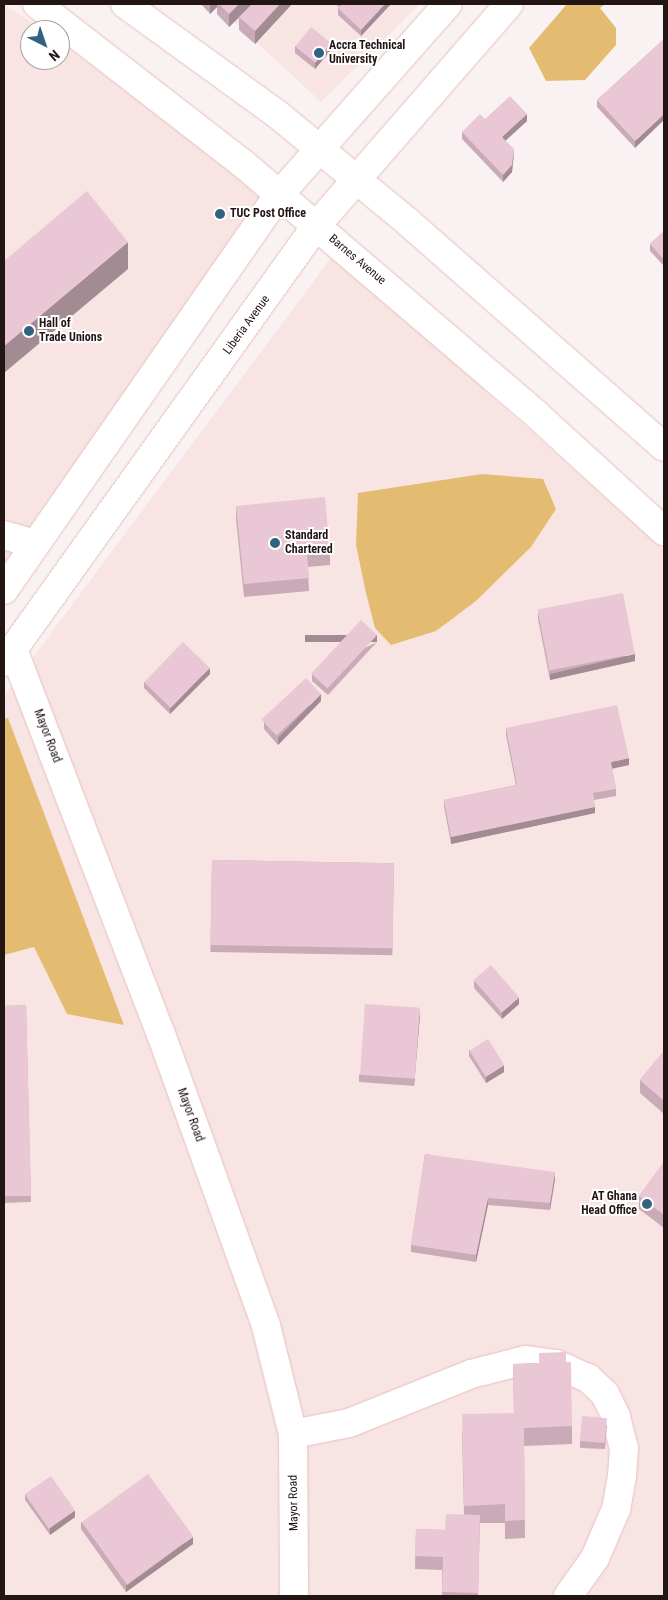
<!DOCTYPE html>
<html>
<head>
<meta charset="utf-8">
<style>
  body { margin:0 }
  #map { position:relative; width:668px; height:1600px; overflow:hidden; background:#faf2f2; font-family:"Roboto Condensed",sans-serif }
  div>[style] { position:absolute }
  .built>* { inset:0; background:#f8e5e3 }
  .green>* { inset:0; background:#e4bc71 }
  .roads { filter:drop-shadow(0 0 1px #e6c1bf) drop-shadow(0 0 1px #e6c1bf) }
  .minor>* { height:28px; margin:-14px; padding:0 14px; transform-origin:14px; border-radius:14px; background:#fff }
  .tertiary>* { height:28px; margin:-14px; padding:0 14px; transform-origin:14px; border-radius:14px; background:#fff }
  .secondary>* { height:28px; margin:-14px; padding:0 14px; transform-origin:14px; border-radius:14px; background:#fff }
  .primary>* { height:28px; margin:-14px; padding:0 14px; transform-origin:14px; border-radius:14px; background:#fff }
  .wall>* { inset:0; background:#c8abb6; transform-origin:0 0 }
  .shaded-wall>* { inset:0; background:#a38b94; transform-origin:0 0 }
  .building>* { inset:0; background:#e9c7d4; transform-origin:0 0 }
  .dots>* { width:14px; height:14px; translate:-50% -50%; box-sizing:border-box; border:2px solid #fff; border-radius:50% }
  span { translate:-50% -50%; white-space:nowrap; text-align:center; line-height:1.15; -webkit-text-stroke:4px #fff; paint-order:stroke }
  .poi-label { font-size:12px; color:#221514; font-weight:700 }
  .left { translate:0 -50%; text-align:left }
  .right { translate:-100% -50%; text-align:right }
  .street-label { font-size:12px; color:#221514 }
  .frame { position:absolute; inset:0; border:5px solid #221514; pointer-events:none }
  .north { position:absolute; left:20px; top:20px; width:50px; height:50px; box-sizing:border-box; background:#fff; border:1px solid #a7a1a1; border-radius:50%; rotate:139deg; font-size:14px; font-weight:700; line-height:20px; text-align:center; color:#221514 }
  .north::after { content:''; display:block; margin:auto; width:18px; height:22px; background:#316380; clip-path:polygon(50% 0,100% 100%,50% 72%,0 100%) }
</style>
</head>
<body>
<div id="map">
  <div class="built">
    <div style="clip-path:polygon(4px 4px,44px 30px,30px 30px,30px 60px,60px 60px,60px 42px,266px 195px,4px 563px)"></div>
    <div style="clip-path:polygon(215px 4px,420px 4px,321px 102px)"></div>
    <div style="clip-path:polygon(333px 255px,664px 550px,664px 1596px,4px 1596px,4px 696px)"></div>
  </div>
  <div class="green">
    <div style="clip-path:polygon(567px 4px,605px 4px,600px 8px,616px 28px,616px 45px,585px 80px,546px 81px,529px 48px)"></div>
    <div style="clip-path:polygon(482px 474px,543px 479px,556px 509px,531px 547px,476px 601px,436px 631px,391px 645px,375px 628px,366px 593px,356px 545px,358px 493px)"></div>
    <div style="clip-path:polygon(8px 718px,124px 1025px,67px 1014px,34px 947px,4px 955px,4px 719px)"></div>
  </div>
  <div class="roads">
    <div class="minor">
      <div style="left:13px;top:649px;width:412px;rotate:69deg"></div>
      <div style="left:161px;top:1034px;width:310px;rotate:70.2deg"></div>
      <div style="left:266px;top:1326px;width:111px;rotate:76deg"></div>
      <div style="left:293px;top:1434px;width:162px;rotate:89.6deg"></div>
      <div style="left:293px;top:1434px;width:57px;rotate:-11.1deg"></div>
      <div style="left:349px;top:1423px;width:131px;rotate:-21.9deg"></div>
      <div style="left:471px;top:1374px;width:57px;rotate:-14.3deg"></div>
      <div style="left:526px;top:1360px;width:30px;rotate:8deg"></div>
      <div style="left:556px;top:1364px;width:35px;rotate:24deg"></div>
      <div style="left:588px;top:1378px;width:23px;rotate:43deg"></div>
      <div style="left:605px;top:1394px;width:25px;rotate:64deg"></div>
      <div style="left:616px;top:1417px;width:32px;rotate:76deg"></div>
      <div style="left:624px;top:1448px;width:28px;rotate:94deg"></div>
      <div style="left:622px;top:1476px;width:34px;rotate:100deg"></div>
      <div style="left:616px;top:1509px;width:53px;rotate:113.2deg"></div>
      <div style="left:595px;top:1558px;width:47px;rotate:125.4deg"></div>
    </div>
    <div class="tertiary">
      <div style="left:4px;top:535px;width:32px;rotate:16deg"></div>
    </div>
    <div class="secondary">
      <div style="left:37px;top:4px;width:258px;rotate:37.8deg"></div>
      <div style="left:241px;top:162px;width:391px;rotate:40.5deg"></div>
      <div style="left:538px;top:416px;width:171px;rotate:42.4deg"></div>
      <div style="left:125px;top:4px;width:188px;rotate:35.9deg"></div>
      <div style="left:277px;top:114px;width:171px;rotate:39.5deg"></div>
      <div style="left:409px;top:223px;width:339px;rotate:41.3deg"></div>
    </div>
    <div class="primary">
      <div style="left:4px;top:590px;width:480px;rotate:-55.2deg"></div>
      <div style="left:278px;top:196px;width:256px;rotate:-48.5deg"></div>
      <div style="left:4px;top:662px;width:536px;rotate:-54.41deg"></div>
      <div style="left:316px;top:226px;width:294px;rotate:-49deg"></div>
    </div>
  </div>
  <div class="wall">
    <div style="clip-path:polygon(201px 4px,292px 4px,255px 44px,239px 30px,239px 17px,229px 27px,217px 14px,217px 7px,210px 14px)"></div>
    <div style="clip-path:polygon(335px 4px,391px 4px,361px 36px,338px 15px,338px 8px,339px 7px)"></div>
    <div style="clip-path:polygon(664px 39px,635px 148px,597px 107px,597px 100px)"></div>
    <div style="clip-path:polygon(295px 46px,331px 50px,315px 69px,295px 53px)"></div>
    <div style="clip-path:polygon(485px 119px,527px 121px,505px 141px,514px 156px,512px 172px,503px 182px,462px 139px,462px 132px)"></div>
    <div style="clip-path:polygon(664px 231px,664px 266px,650px 251px,650px 244px)"></div>
    <div style="clip-path:polygon(236px 506px,330px 552px,330px 565px,308px 567px,309px 591px,244px 597px,236px 519px)"></div>
    <div style="clip-path:polygon(538px 612px,635px 661px,550px 680px,538px 619px)"></div>
    <div style="clip-path:polygon(377px 642px,328px 695px,312px 681px,312px 674px)"></div>
    <div style="clip-path:polygon(210px 674px,170px 714px,144px 688px,144px 682px)"></div>
    <div style="clip-path:polygon(321px 701px,278px 745px,264px 729px,264px 722px)"></div>
    <div style="clip-path:polygon(506px 728px,629px 765px,612px 768px,616px 789px,616px 796px,594px 800px,595px 813px,451px 844px,444px 806px,444px 800px,516px 785px,506px 735px)"></div>
    <div style="left:212px;top:860px;width:182px;height:92px;rotate:1deg"></div>
    <div style="clip-path:polygon(474px 981px,519px 1004px,502px 1019px,474px 988px)"></div>
    <div style="clip-path:polygon(26px 1005px,31px 1202px,4px 1203px,4px 1006px)"></div>
    <div style="clip-path:polygon(420px 1015px,414px 1086px,359px 1082px,359px 1075px)"></div>
    <div style="clip-path:polygon(469px 1050px,504px 1072px,486px 1083px,469px 1056px)"></div>
    <div style="clip-path:polygon(664px 1051px,664px 1114px,640px 1093px,640px 1080px)"></div>
    <div style="clip-path:polygon(425px 1154px,555px 1179px,550px 1210px,488px 1205px,476px 1262px,411px 1252px,411px 1245px)"></div>
    <div style="clip-path:polygon(664px 1162px,664px 1228px,639px 1209px,639px 1196px)"></div>
    <div style="clip-path:polygon(566px 1362px,572px 1426px,572px 1444px,524px 1446px,525px 1538px,505px 1539px,505px 1523px,480px 1523px,478px 1596px,442px 1596px,442px 1570px,415px 1569px,416px 1529px,445px 1530px,464px 1515px,462px 1432px,514px 1413px,513px 1364px)"></div>
    <div style="clip-path:polygon(607px 1425px,605px 1449px,580px 1448px,580px 1441px)"></div>
    <div style="clip-path:polygon(25px 1494px,75px 1517px,50px 1535px,25px 1500px)"></div>
    <div style="clip-path:polygon(81px 1522px,193px 1544px,126px 1592px,81px 1529px)"></div>
  </div>
  <div class="shaded-wall">
    <div style="clip-path:polygon(210px 4px,217px 4px,217px 7px,210px 14px)"></div>
    <div style="clip-path:polygon(239px 4px,253px 4px,229px 27px,229px 14px)"></div>
    <div style="clip-path:polygon(280px 4px,292px 4px,255px 44px,255px 31px)"></div>
    <div style="clip-path:polygon(385px 4px,391px 4px,361px 36px,361px 30px)"></div>
    <div style="clip-path:polygon(331px 43px,331px 50px,315px 69px,315px 62px)"></div>
    <div style="clip-path:polygon(527px 114px,527px 121px,502px 144px,502px 137px)"></div>
    <div style="clip-path:polygon(664px 114px,664px 120px,635px 148px,635px 141px)"></div>
    <div style="clip-path:polygon(514px 149px,512px 172px,503px 182px,503px 175px)"></div>
    <div style="clip-path:polygon(128px 242px,128px 269px,4px 373px,4px 346px)"></div>
    <div style="left:377px;top:635px;width:7px;height:72px;rotate:90deg"></div>
    <div style="clip-path:polygon(635px 654px,635px 661px,550px 680px,550px 674px)"></div>
    <div style="clip-path:polygon(210px 668px,210px 674px,170px 714px,170px 707px)"></div>
    <div style="clip-path:polygon(321px 694px,321px 701px,278px 745px,278px 738px)"></div>
    <div style="clip-path:polygon(629px 758px,629px 765px,611px 769px,611px 762px)"></div>
    <div style="clip-path:polygon(595px 807px,595px 813px,451px 844px,451px 837px)"></div>
    <div style="clip-path:polygon(519px 997px,519px 1004px,502px 1019px,502px 1012px)"></div>
    <div style="clip-path:polygon(420px 1008px,420px 1015px,414px 1086px,414px 1080px)"></div>
    <div style="clip-path:polygon(504px 1065px,504px 1072px,486px 1083px,486px 1077px)"></div>
    <div style="clip-path:polygon(555px 1172px,555px 1179px,550px 1210px,550px 1203px)"></div>
    <div style="clip-path:polygon(488px 1198px,488px 1205px,476px 1262px,476px 1255px)"></div>
    <div style="clip-path:polygon(75px 1510px,75px 1517px,50px 1535px,50px 1528px)"></div>
    <div style="clip-path:polygon(193px 1537px,193px 1544px,126px 1592px,126px 1586px)"></div>
  </div>
  <div class="building">
    <div style="clip-path:polygon(219px 4px,239px 4px,229px 14px)"></div>
    <div style="clip-path:polygon(252px 4px,280px 4px,255px 31px,239px 17px)"></div>
    <div style="clip-path:polygon(342px 4px,385px 4px,361px 30px,338px 8px)"></div>
    <div style="left:311px;top:27px;width:26px;height:25px;rotate:39deg"></div>
    <div style="clip-path:polygon(664px 39px,664px 114px,635px 141px,597px 100px)"></div>
    <div style="clip-path:polygon(510px 96px,527px 114px,502px 137px,514px 149px,512px 165px,503px 175px,462px 132px,480px 114px,485px 119px)"></div>
    <div style="clip-path:polygon(87px 191px,128px 242px,4px 346px,4px 261px)"></div>
    <div style="clip-path:polygon(664px 231px,664px 260px,650px 244px)"></div>
    <div style="clip-path:polygon(325px 497px,330px 552px,307px 554px,309px 578px,244px 584px,236px 506px)"></div>
    <div style="left:623px;top:593px;width:62px;height:87px;rotate:79deg"></div>
    <div style="left:361px;top:620px;width:22px;height:73px;rotate:43deg"></div>
    <div style="left:183px;top:642px;width:37px;height:56px;rotate:44deg"></div>
    <div style="left:306px;top:678px;width:22px;height:61px;rotate:47deg"></div>
    <div style="clip-path:polygon(617px 705px,629px 758px,611px 762px,616px 789px,593px 793px,595px 807px,451px 837px,444px 800px,517px 785px,506px 728px)"></div>
    <div style="left:212px;top:860px;width:182px;height:85px;rotate:1deg"></div>
    <div style="left:491px;top:965px;width:43px;height:23px;rotate:49deg"></div>
    <div style="left:365px;top:1004px;width:55px;height:71px;rotate:4deg"></div>
    <div style="clip-path:polygon(26px 1005px,31px 1196px,4px 1196px,4px 1006px)"></div>
    <div style="left:488px;top:1039px;width:31px;height:22px;rotate:58deg"></div>
    <div style="clip-path:polygon(664px 1051px,664px 1101px,640px 1080px)"></div>
    <div style="clip-path:polygon(425px 1154px,555px 1172px,550px 1203px,488px 1198px,476px 1255px,411px 1245px)"></div>
    <div style="clip-path:polygon(664px 1162px,664px 1215px,639px 1196px)"></div>
    <div style="clip-path:polygon(566px 1352px,566px 1362px,571px 1362px,572px 1426px,524px 1428px,525px 1520px,505px 1521px,505px 1504px,464px 1506px,462px 1414px,514px 1413px,513px 1364px,539px 1363px,539px 1353px)"></div>
    <div style="left:582px;top:1416px;width:25px;height:25px;rotate:5deg"></div>
    <div style="left:148px;top:1474px;width:77px;height:82px;rotate:54deg"></div>
    <div style="left:51px;top:1476px;width:42px;height:32px;rotate:55deg"></div>
    <div style="clip-path:polygon(446px 1514px,480px 1515px,478px 1593px,442px 1592px,443px 1557px,415px 1556px,416px 1529px,445px 1530px)"></div>
  </div>
  <div class="dots">
    <div style="left:319px;top:53px;background:#316380"></div>
    <div style="left:220px;top:214px;background:#316380"></div>
    <div style="left:29px;top:331px;background:#316380"></div>
    <div style="left:275px;top:543px;background:#316380"></div>
    <div style="left:647px;top:1204px;background:#316380"></div>
  </div>
  <div class="poi-label">
    <span class="left" style="left:329px;top:53px">Accra Technical<br>University</span>
    <span class="left" style="left:230px;top:214px">TUC Post Office</span>
    <span class="left" style="left:39px;top:331px">Hall of<br>Trade Unions</span>
    <span class="left" style="left:285px;top:543px">Standard<br>Chartered</span>
    <span class="right" style="left:637px;top:1204px">AT Ghana<br>Head Office</span>
  </div>
  <div class="street-label">
    <span style="left:357px;top:260px;rotate:40deg">Barnes Avenue</span>
    <span style="left:247px;top:325px;rotate:-54deg">Liberia Avenue</span>
    <span style="left:47px;top:736px;rotate:69deg">Mayor Road</span>
    <span style="left:190px;top:1115px;rotate:70deg">Mayor Road</span>
    <span style="left:294px;top:1503px;rotate:-91deg">Mayor Road</span>
  </div>
  <div class="frame"></div>
  <div class="north">N</div>
</div>
</body>
</html>
